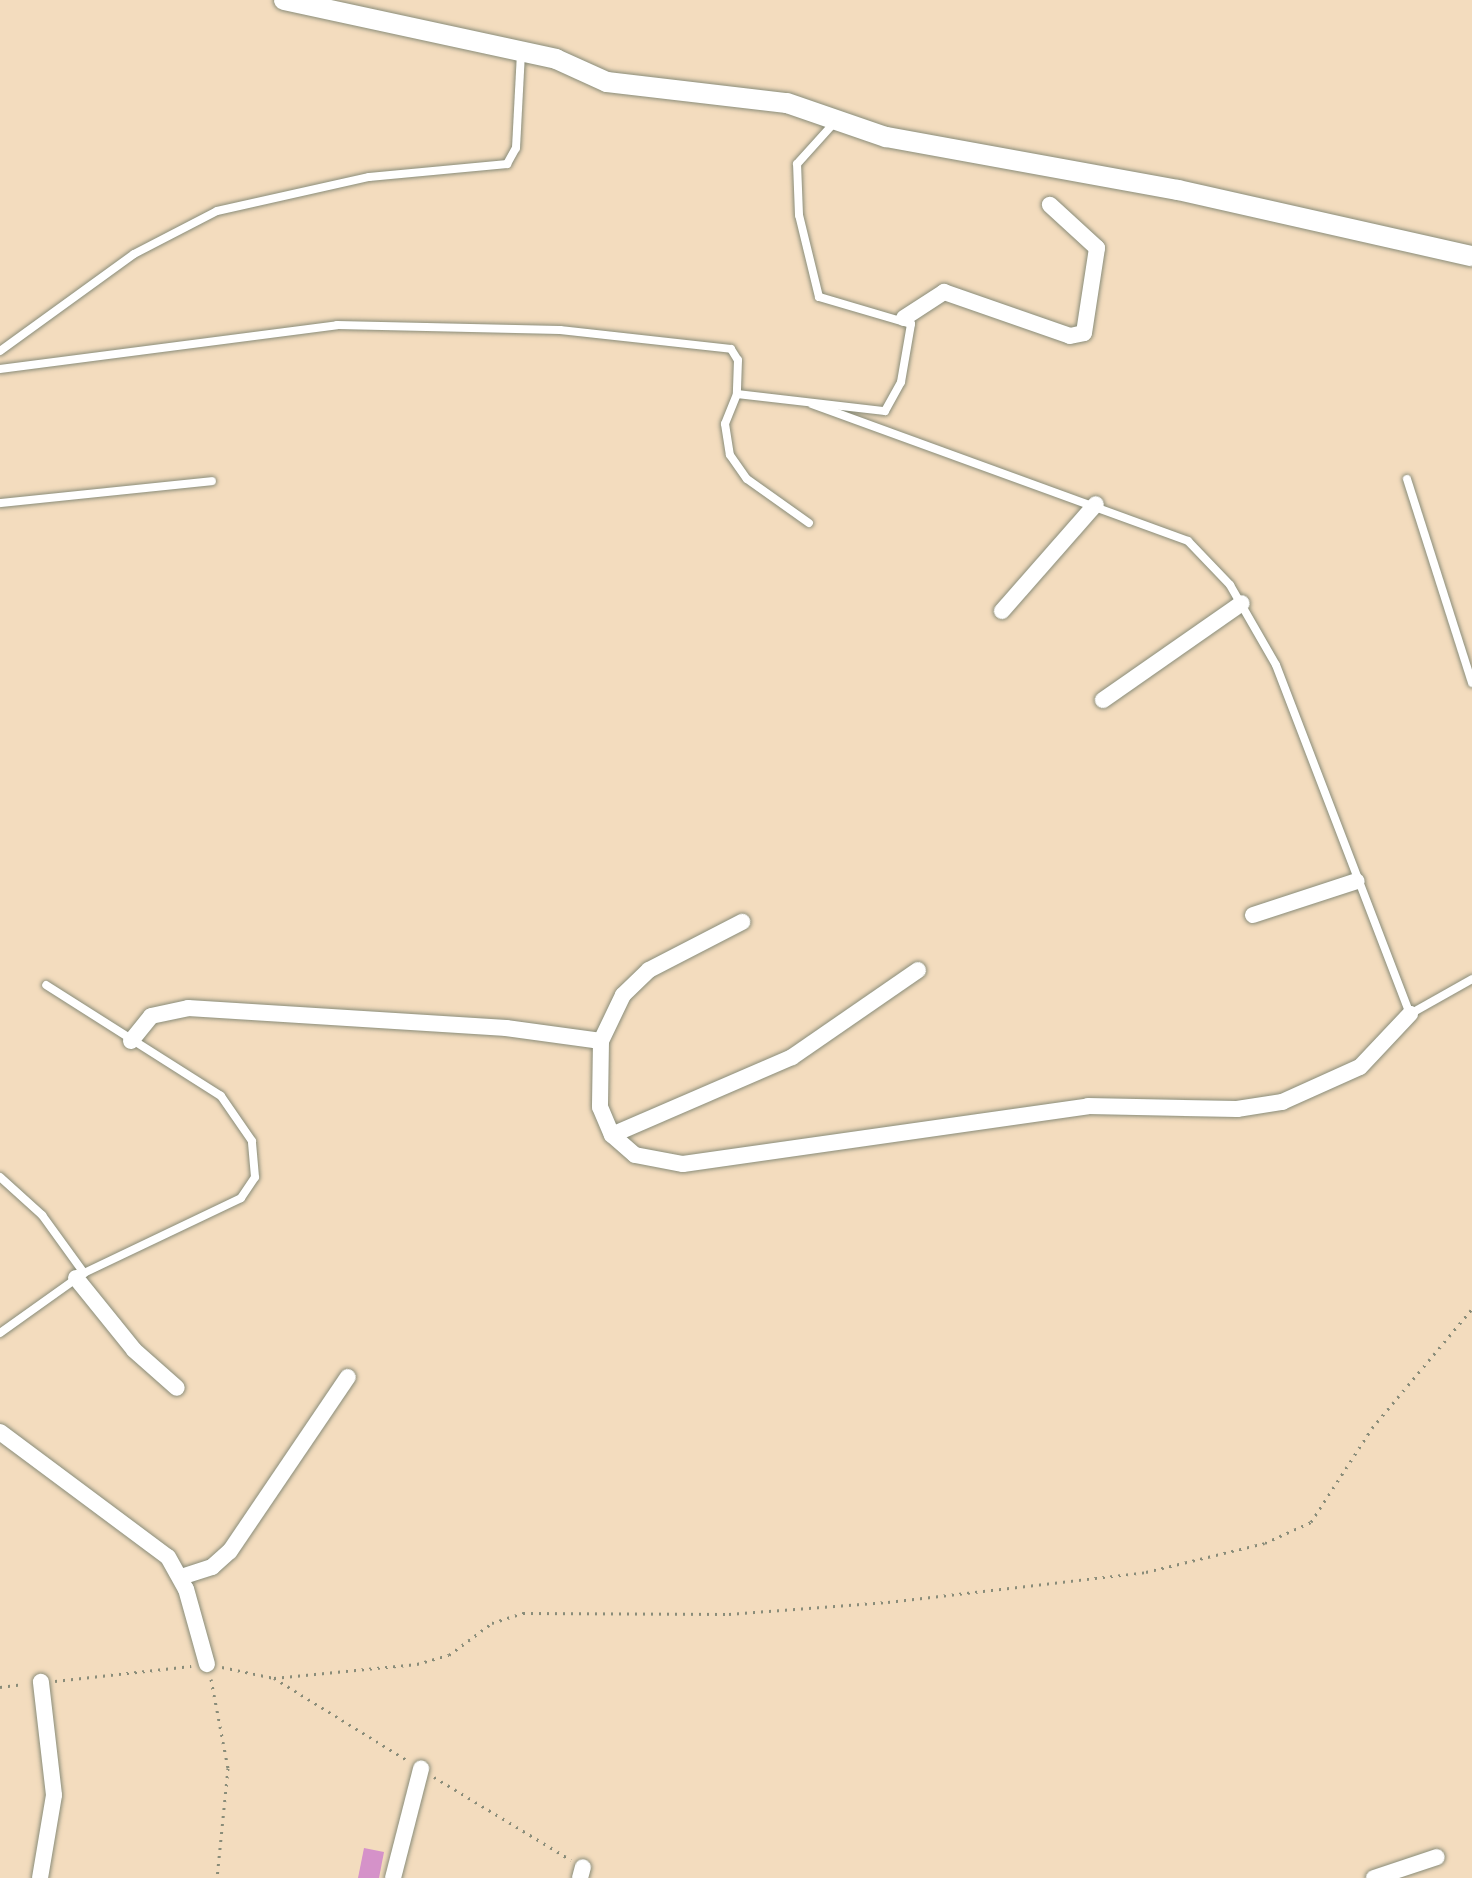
<!DOCTYPE html>
<html>
<head>
<meta charset="utf-8">
<style>
  body { margin:0 }
  #map { position:relative; width:1472px; height:1878px; overflow:hidden; background:#f3dcbe; font-family:"Playpen Sans",sans-serif }
  div>[style] { position:absolute }
  .building>* { inset:0; background:#d592c9 }
  .path>* { height:3px; margin-top:-1.5px; transform-origin:0; background:repeating-linear-gradient(90deg,#898c79 0 2px,transparent 0 8px) }
  .roads { filter:drop-shadow(0 0 2px #898c79) drop-shadow(0 0 2px #898c79) }
  .service>* { height:8px; margin:-4px; padding:0 4px; transform-origin:4px; border-radius:4px; background:#fff }
  .minor>* { height:16px; margin:-8px; padding:0 8px; transform-origin:8px; border-radius:8px; background:#fff }
  .tertiary>* { height:20px; margin:-10px; padding:0 10px; transform-origin:10px; border-radius:10px; background:#fff }
  span { translate:-50% -50%; white-space:nowrap; text-align:center; line-height:1.15; -webkit-text-stroke:7px #f7f3e8; paint-order:stroke }
</style>
</head>
<body>
<div id="map">
  <div class="building">
    <div style="clip-path:polygon(364px 1848px,384px 1852px,379px 1878px,358px 1878px)"></div>
  </div>
  <div class="path">
    <div style="left:222px;top:1667px;width:53px;rotate:11.9deg"></div>
    <div style="left:274px;top:1678px;width:144px;rotate:-5.6deg"></div>
    <div style="left:417px;top:1664px;width:33px;rotate:-16deg"></div>
    <div style="left:449px;top:1655px;width:54px;rotate:-36.7deg"></div>
    <div style="left:492px;top:1623px;width:33px;rotate:-18deg"></div>
    <div style="left:523px;top:1613px;width:206px;rotate:0.3deg"></div>
    <div style="left:729px;top:1614px;width:159px;rotate:-4.3deg"></div>
    <div style="left:888px;top:1602px;width:260px;rotate:-6.6deg"></div>
    <div style="left:1146px;top:1572px;width:122px;rotate:-13.7deg"></div>
    <div style="left:1265px;top:1543px;width:51px;rotate:-24.5deg"></div>
    <div style="left:1311px;top:1522px;width:112px;rotate:-57deg"></div>
    <div style="left:1372px;top:1428px;width:155px;rotate:-50deg"></div>
    <div style="left:274px;top:1678px;width:156px;rotate:31.7deg"></div>
    <div style="left:211px;top:1679px;width:91px;rotate:79.2deg"></div>
    <div style="left:228px;top:1768px;width:111px;rotate:95.7deg"></div>
    <div style="left:55px;top:1681px;width:137px;rotate:-6.3deg"></div>
    <div style="left:0;top:1687px;width:24px;rotate:-7deg"></div>
    <div style="left:434px;top:1777px;width:160px;rotate:31.2deg"></div>
  </div>
  <div class="roads">
    <div class="service">
      <div style="left:0;top:351px;width:165px;rotate:-35.9deg"></div>
      <div style="left:134px;top:254px;width:93px;rotate:-27.4deg"></div>
      <div style="left:217px;top:211px;width:156px;rotate:-12.6deg"></div>
      <div style="left:369px;top:177px;width:139px;rotate:-5.4deg"></div>
      <div style="left:507px;top:164px;width:18px;rotate:-61deg"></div>
      <div style="left:516px;top:148px;width:96px;rotate:-87deg"></div>
      <div style="left:0;top:369px;width:340px;rotate:-7.4deg"></div>
      <div style="left:337px;top:325px;width:223px;rotate:1.3deg"></div>
      <div style="left:560px;top:330px;width:172px;rotate:6.3deg"></div>
      <div style="left:731px;top:349px;width:13px;rotate:58deg"></div>
      <div style="left:738px;top:360px;width:34px;rotate:92deg"></div>
      <div style="left:737px;top:394px;width:149px;rotate:6.6deg"></div>
      <div style="left:885px;top:411px;width:33px;rotate:-61deg"></div>
      <div style="left:901px;top:382px;width:59px;rotate:-80.2deg"></div>
      <div style="left:911px;top:324px;width:96px;rotate:-163.6deg"></div>
      <div style="left:819px;top:297px;width:84px;rotate:-103.7deg"></div>
      <div style="left:799px;top:215px;width:51px;rotate:-92.2deg"></div>
      <div style="left:797px;top:164px;width:55px;rotate:-47.9deg"></div>
      <div style="left:737px;top:394px;width:32px;rotate:112deg"></div>
      <div style="left:725px;top:424px;width:31px;rotate:81deg"></div>
      <div style="left:730px;top:455px;width:29px;rotate:55deg"></div>
      <div style="left:747px;top:479px;width:76px;rotate:35.4deg"></div>
      <div style="left:812px;top:404px;width:400px;rotate:20deg"></div>
      <div style="left:1188px;top:541px;width:61px;rotate:46.3deg"></div>
      <div style="left:1230px;top:585px;width:92px;rotate:60.1deg"></div>
      <div style="left:1276px;top:665px;width:374px;rotate:69deg"></div>
      <div style="left:1410px;top:1014px;width:71px;rotate:-29.4deg"></div>
      <div style="left:1407px;top:479px;width:214px;rotate:72.3deg"></div>
      <div style="left:0;top:503px;width:213px;rotate:-5.9deg"></div>
      <div style="left:0;top:1177px;width:57px;rotate:42.1deg"></div>
      <div style="left:42px;top:1215px;width:72px;rotate:54.1deg"></div>
      <div style="left:0;top:1333px;width:103px;rotate:-35.5deg"></div>
      <div style="left:84px;top:1273px;width:174px;rotate:-25.5deg"></div>
      <div style="left:241px;top:1198px;width:25px;rotate:-56deg"></div>
      <div style="left:255px;top:1177px;width:36px;rotate:-95deg"></div>
      <div style="left:252px;top:1141px;width:55px;rotate:-124.6deg"></div>
      <div style="left:221px;top:1096px;width:207px;rotate:-147.6deg"></div>
    </div>
    <div class="minor">
      <div style="left:904px;top:318px;width:48px;rotate:-33deg"></div>
      <div style="left:944px;top:292px;width:133px;rotate:19.2deg"></div>
      <div style="left:1070px;top:336px;width:14px;rotate:-12deg"></div>
      <div style="left:1084px;top:333px;width:86px;rotate:-81.3deg"></div>
      <div style="left:1097px;top:248px;width:64px;rotate:-137.5deg"></div>
      <div style="left:1002px;top:611px;width:142px;rotate:-48.7deg"></div>
      <div style="left:1103px;top:700px;width:169px;rotate:-34.9deg"></div>
      <div style="left:1253px;top:915px;width:109px;rotate:-18.1deg"></div>
      <div style="left:131px;top:1041px;width:32px;rotate:-51deg"></div>
      <div style="left:151px;top:1016px;width:38px;rotate:-12deg"></div>
      <div style="left:188px;top:1008px;width:319px;rotate:3.6deg"></div>
      <div style="left:506px;top:1028px;width:96px;rotate:7.8deg"></div>
      <div style="left:601px;top:1041px;width:66px;rotate:90.9deg"></div>
      <div style="left:600px;top:1107px;width:30px;rotate:67deg"></div>
      <div style="left:612px;top:1135px;width:30px;rotate:41deg"></div>
      <div style="left:635px;top:1155px;width:49px;rotate:10.6deg"></div>
      <div style="left:683px;top:1164px;width:409px;rotate:-8.1deg"></div>
      <div style="left:1088px;top:1106px;width:149px;rotate:1.2deg"></div>
      <div style="left:1237px;top:1109px;width:46px;rotate:-8.8deg"></div>
      <div style="left:1282px;top:1102px;width:85px;rotate:-24.2deg"></div>
      <div style="left:1360px;top:1067px;width:73px;rotate:-46.7deg"></div>
      <div style="left:601px;top:1041px;width:51px;rotate:-64.4deg"></div>
      <div style="left:623px;top:995px;width:36px;rotate:-44deg"></div>
      <div style="left:649px;top:970px;width:105px;rotate:-27.3deg"></div>
      <div style="left:612px;top:1135px;width:196px;rotate:-23.4deg"></div>
      <div style="left:792px;top:1057px;width:153px;rotate:-34.6deg"></div>
      <div style="left:76px;top:1278px;width:92px;rotate:51.1deg"></div>
      <div style="left:134px;top:1350px;width:57px;rotate:41.5deg"></div>
      <div style="left:0;top:1432px;width:209px;rotate:36.7deg"></div>
      <div style="left:168px;top:1557px;width:37px;rotate:61deg"></div>
      <div style="left:186px;top:1589px;width:78px;rotate:74.4deg"></div>
      <div style="left:181px;top:1577px;width:33px;rotate:-18deg"></div>
      <div style="left:212px;top:1567px;width:24px;rotate:-42deg"></div>
      <div style="left:230px;top:1551px;width:210px;rotate:-55.9deg"></div>
      <div style="left:40px;top:1878px;width:84px;rotate:-80.4deg"></div>
      <div style="left:54px;top:1795px;width:114px;rotate:-96.6deg"></div>
      <div style="left:393px;top:1878px;width:113px;rotate:-75.6deg"></div>
      <div style="left:580px;top:1878px;width:11px;rotate:-75deg"></div>
      <div style="left:1374px;top:1878px;width:66px;rotate:-18.4deg"></div>
    </div>
    <div class="tertiary">
      <div style="left:284px;top:0;width:278px;rotate:12.2deg"></div>
      <div style="left:556px;top:59px;width:56px;rotate:24.3deg"></div>
      <div style="left:607px;top:82px;width:181px;rotate:6.7deg"></div>
      <div style="left:787px;top:103px;width:105px;rotate:19deg"></div>
      <div style="left:886px;top:137px;width:297px;rotate:10.3deg"></div>
      <div style="left:1178px;top:190px;width:301px;rotate:12.7deg"></div>
    </div>
  </div>
</div>
</body>
</html>
